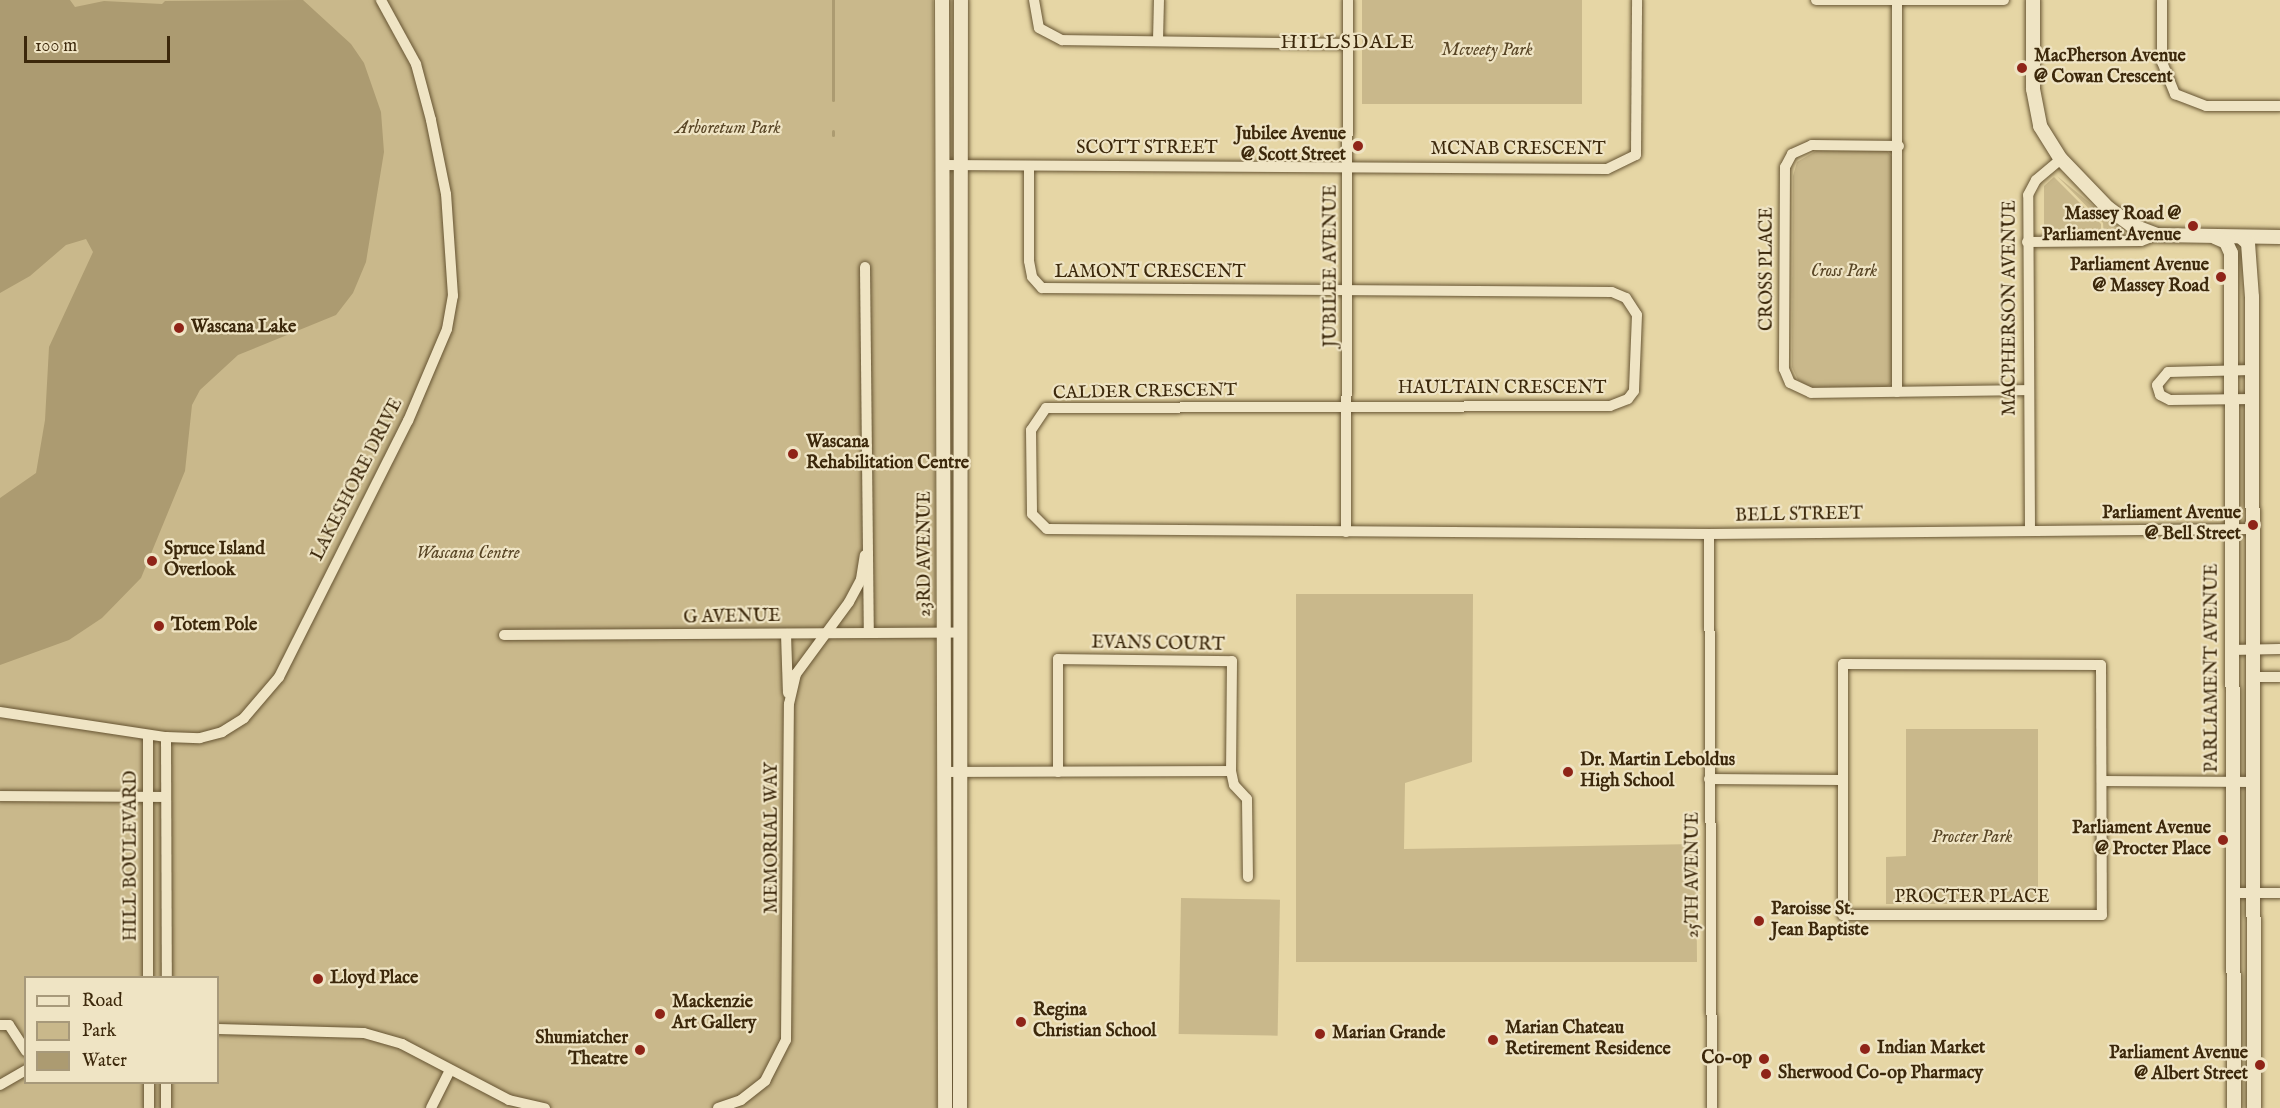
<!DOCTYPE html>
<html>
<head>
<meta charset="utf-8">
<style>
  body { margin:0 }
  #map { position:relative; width:2280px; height:1108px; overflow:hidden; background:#e6d6a5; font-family:"IM FELL English",serif }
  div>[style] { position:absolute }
  .green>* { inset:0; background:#c9b88b; transform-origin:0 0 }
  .water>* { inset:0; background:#ac9b71 }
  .stream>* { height:3px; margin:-1.5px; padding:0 1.5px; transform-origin:1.5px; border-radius:1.5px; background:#ac9b71 }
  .roads { filter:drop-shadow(0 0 2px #665432) drop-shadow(0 0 2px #665432) }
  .street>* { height:10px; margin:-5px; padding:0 5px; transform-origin:5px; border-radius:5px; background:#efe4c4 }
  .secondary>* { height:14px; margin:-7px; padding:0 7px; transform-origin:7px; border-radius:7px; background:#efe4c4 }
  .dots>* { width:16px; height:16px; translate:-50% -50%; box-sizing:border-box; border:3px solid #efe4c4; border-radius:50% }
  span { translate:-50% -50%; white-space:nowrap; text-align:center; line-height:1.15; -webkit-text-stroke:4.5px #efe4c4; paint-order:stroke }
  .park-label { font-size:18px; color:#584525; font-style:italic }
  .poi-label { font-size:18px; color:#3c280b; font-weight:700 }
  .left { translate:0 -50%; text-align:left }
  .right { translate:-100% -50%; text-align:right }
  .street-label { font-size:18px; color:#3c280b }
  .neighbourhood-label { font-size:20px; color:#3c280b; letter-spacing:1.5px }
  .legend { position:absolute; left:24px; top:976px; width:195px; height:108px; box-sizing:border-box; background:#efe4c4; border:2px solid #a7997a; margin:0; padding:8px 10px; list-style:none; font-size:18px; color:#3c280b }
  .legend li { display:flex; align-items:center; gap:12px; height:30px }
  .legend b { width:30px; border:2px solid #a7997a }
  .scale { position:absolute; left:24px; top:36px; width:146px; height:27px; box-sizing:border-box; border:3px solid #3c280b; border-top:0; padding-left:8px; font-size:18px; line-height:21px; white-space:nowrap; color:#3c280b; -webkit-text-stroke:4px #efe4c4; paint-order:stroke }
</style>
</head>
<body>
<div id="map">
  <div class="green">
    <div style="clip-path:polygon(evenodd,0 0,933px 0,937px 1108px,0 1108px,0 0,26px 978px,218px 978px,218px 1082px,26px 1082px,26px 978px)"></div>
    <div style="left:1362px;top:0;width:220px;height:104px"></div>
    <div style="clip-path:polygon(1816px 151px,1887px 151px,1894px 159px,1894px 380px,1886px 388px,1811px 388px,1798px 380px,1792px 367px,1793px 176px,1797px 162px)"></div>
    <div style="clip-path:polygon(2057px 176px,2125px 232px,2125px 237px,2104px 237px,2103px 223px)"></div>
    <div style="clip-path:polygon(2054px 177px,2101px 224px,2101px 237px,2044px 237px,2044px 186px)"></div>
    <div style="clip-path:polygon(1296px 594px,1473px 594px,1472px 762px,1405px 783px,1404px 849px,1696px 844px,1697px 962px,1296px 962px)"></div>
    <div style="clip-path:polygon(1906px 729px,2038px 729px,2038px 904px,1886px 904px,1886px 857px,1906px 856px)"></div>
    <div style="left:1181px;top:898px;width:99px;height:136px;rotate:1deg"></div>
  </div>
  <div class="water">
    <div style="clip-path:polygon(0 0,70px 0,75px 7px,104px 1px,162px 4px,165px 1px,303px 0,351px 44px,364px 63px,381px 112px,384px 152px,366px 262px,353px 293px,336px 315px,238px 355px,200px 390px,192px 405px,185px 471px,141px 578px,102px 618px,69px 640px,0 665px,0 498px,36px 473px,45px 420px,49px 347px,93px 252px,86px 239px,66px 245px,30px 276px,0 293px)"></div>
  </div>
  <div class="stream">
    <div style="left:833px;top:0;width:100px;rotate:90deg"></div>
    <div style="left:833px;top:131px;width:4px;rotate:90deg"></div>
  </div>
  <div class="roads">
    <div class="street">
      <div style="left:1034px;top:0;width:28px;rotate:80deg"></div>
      <div style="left:1039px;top:28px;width:26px;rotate:28deg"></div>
      <div style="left:1062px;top:40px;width:286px;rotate:0.8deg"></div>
      <div style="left:1816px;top:0;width:188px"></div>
      <div style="left:2162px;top:0;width:62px;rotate:90deg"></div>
      <div style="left:2162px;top:62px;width:35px;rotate:68deg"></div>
      <div style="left:2175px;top:94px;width:33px;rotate:21deg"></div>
      <div style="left:2206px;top:106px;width:74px"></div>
      <div style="left:1897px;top:1px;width:391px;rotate:90deg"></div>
      <div style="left:1158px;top:40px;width:40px;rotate:-88.6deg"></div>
      <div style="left:1899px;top:146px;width:87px;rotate:-179.3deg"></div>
      <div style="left:1812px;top:145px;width:22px;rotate:156deg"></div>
      <div style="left:1792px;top:154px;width:15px;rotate:118deg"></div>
      <div style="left:1785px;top:167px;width:202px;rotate:90.3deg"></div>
      <div style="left:1784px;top:369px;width:15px;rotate:67deg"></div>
      <div style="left:1790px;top:383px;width:23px;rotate:25deg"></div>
      <div style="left:1811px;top:393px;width:217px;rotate:-0.8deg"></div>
      <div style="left:944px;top:165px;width:663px;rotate:0.35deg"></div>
      <div style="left:1607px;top:169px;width:32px;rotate:-26deg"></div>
      <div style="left:1636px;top:155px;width:155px;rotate:-89.6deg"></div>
      <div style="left:1029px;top:166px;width:95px;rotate:90deg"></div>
      <div style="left:1029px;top:261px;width:16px;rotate:79deg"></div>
      <div style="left:1032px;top:277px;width:15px;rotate:48deg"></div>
      <div style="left:1042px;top:288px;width:570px;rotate:0.4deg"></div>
      <div style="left:1612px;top:292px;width:15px;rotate:23deg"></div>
      <div style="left:1626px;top:298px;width:20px;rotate:57deg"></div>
      <div style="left:1637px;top:315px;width:76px;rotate:92.3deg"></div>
      <div style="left:1634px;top:391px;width:10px;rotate:127deg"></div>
      <div style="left:1628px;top:399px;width:19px;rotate:159deg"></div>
      <div style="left:1610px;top:406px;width:564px;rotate:179.8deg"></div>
      <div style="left:1046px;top:408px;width:27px;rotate:124deg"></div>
      <div style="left:1031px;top:430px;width:84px;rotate:89.3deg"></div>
      <div style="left:1032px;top:514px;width:21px;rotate:45deg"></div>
      <div style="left:1047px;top:529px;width:662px;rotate:0.43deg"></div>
      <div style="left:1709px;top:534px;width:544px;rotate:-0.53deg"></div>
      <div style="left:2027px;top:242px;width:114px;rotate:-0.5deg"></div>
      <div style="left:2141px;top:241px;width:17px;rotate:-21deg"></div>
      <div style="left:865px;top:267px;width:366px;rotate:89.4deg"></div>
      <div style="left:2252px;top:370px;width:84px;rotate:178.6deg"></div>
      <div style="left:2168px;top:372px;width:17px;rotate:130deg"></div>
      <div style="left:2157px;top:385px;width:10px;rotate:73deg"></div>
      <div style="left:2160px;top:395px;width:11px;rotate:27deg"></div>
      <div style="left:2170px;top:400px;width:82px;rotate:-0.7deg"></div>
      <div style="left:2030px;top:529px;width:334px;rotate:-90.3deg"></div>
      <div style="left:2028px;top:195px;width:17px;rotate:-62deg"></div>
      <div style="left:2036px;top:180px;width:33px;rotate:-40deg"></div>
      <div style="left:1346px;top:532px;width:532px;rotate:-89.78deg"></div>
      <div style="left:1709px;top:534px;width:574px;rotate:89.7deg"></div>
      <div style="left:786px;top:634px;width:59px;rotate:88.1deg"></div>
      <div style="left:504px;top:635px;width:456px;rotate:-0.3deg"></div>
      <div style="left:2231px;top:650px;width:49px;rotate:-1.2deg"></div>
      <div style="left:1843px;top:664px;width:258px;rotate:0.2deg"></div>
      <div style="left:2101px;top:665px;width:250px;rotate:89.8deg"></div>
      <div style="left:2102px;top:915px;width:259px;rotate:180deg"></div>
      <div style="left:1843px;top:915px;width:251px;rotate:-90deg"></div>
      <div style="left:2254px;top:677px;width:26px"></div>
      <div style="left:0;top:712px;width:168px;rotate:8.6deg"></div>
      <div style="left:166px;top:737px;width:34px;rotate:2deg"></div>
      <div style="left:200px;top:738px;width:23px;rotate:-15deg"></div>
      <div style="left:222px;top:732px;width:26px;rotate:-32deg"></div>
      <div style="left:244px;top:718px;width:54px;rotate:-49.5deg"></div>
      <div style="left:279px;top:677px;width:287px;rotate:-63.3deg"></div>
      <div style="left:408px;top:421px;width:100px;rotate:-67deg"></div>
      <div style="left:447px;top:329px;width:34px;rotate:-80deg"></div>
      <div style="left:453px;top:296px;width:102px;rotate:-93.9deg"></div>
      <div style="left:446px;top:194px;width:76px;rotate:-101.5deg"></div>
      <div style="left:431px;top:120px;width:58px;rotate:-105deg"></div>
      <div style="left:416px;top:64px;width:73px;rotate:-118.7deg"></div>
      <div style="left:166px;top:737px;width:241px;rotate:89.8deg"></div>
      <div style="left:944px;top:772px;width:287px;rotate:-0.2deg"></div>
      <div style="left:1058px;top:772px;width:113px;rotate:-90deg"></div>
      <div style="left:1058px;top:659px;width:174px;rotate:0.7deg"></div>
      <div style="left:1232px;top:661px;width:110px;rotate:90.5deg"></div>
      <div style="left:1231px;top:771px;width:14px;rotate:78deg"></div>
      <div style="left:1234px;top:785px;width:19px;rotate:47deg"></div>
      <div style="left:1247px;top:799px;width:78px;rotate:89.3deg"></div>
      <div style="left:1709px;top:779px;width:133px;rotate:0.4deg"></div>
      <div style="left:2102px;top:781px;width:152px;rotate:0.4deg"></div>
      <div style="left:0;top:796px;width:166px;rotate:0.3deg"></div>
      <div style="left:2231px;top:893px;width:49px"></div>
      <div style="left:148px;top:978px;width:243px;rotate:-90deg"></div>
      <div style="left:0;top:1025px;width:9px"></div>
      <div style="left:9px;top:1025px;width:31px;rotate:57deg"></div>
      <div style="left:218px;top:1029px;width:146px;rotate:1.6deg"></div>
      <div style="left:364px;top:1033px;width:40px;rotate:16deg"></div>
      <div style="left:402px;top:1044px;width:121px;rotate:27.6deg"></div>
      <div style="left:509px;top:1100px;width:37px;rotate:13deg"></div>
      <div style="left:149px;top:1082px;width:26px;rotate:90deg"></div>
      <div style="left:0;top:1085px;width:30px;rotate:-30deg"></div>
      <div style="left:166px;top:1108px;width:26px;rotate:-90deg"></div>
      <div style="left:431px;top:1108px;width:42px;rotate:-63.4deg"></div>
      <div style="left:718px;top:1108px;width:24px;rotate:-19deg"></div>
      <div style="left:741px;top:1100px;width:31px;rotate:-38deg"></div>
      <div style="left:765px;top:1081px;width:46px;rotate:-62.9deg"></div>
      <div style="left:786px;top:1040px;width:336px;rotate:-89.5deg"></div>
      <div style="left:789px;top:704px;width:31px;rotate:-77deg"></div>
      <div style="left:796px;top:674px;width:89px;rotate:-53.6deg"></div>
      <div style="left:849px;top:602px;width:26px;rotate:-62deg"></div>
      <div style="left:861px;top:579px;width:24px;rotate:-81deg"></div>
    </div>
    <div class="secondary">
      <div style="left:942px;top:0;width:1108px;rotate:89.84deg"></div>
      <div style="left:2033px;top:0;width:89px;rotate:90deg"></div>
      <div style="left:2033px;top:89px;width:38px;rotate:79deg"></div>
      <div style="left:2040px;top:126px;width:39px;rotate:58deg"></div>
      <div style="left:2061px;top:159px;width:68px;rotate:46.2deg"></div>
      <div style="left:2108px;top:208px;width:29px;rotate:36deg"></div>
      <div style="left:2131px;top:225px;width:28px;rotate:21deg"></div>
      <div style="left:2157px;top:235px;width:123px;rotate:0.9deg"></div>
      <div style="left:2215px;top:237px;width:12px;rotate:24deg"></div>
      <div style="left:2226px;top:242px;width:12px;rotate:66deg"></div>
      <div style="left:2231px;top:253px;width:855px;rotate:89.8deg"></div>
      <div style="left:2241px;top:237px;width:9px;rotate:41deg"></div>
      <div style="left:2248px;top:243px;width:54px;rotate:85.8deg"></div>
      <div style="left:2252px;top:297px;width:811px;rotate:89.86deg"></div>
      <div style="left:960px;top:1108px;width:1108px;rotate:-89.95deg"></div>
    </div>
  </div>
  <div class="dots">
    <div style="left:2022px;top:68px;background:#8f2418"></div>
    <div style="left:1358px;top:146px;background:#8f2418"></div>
    <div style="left:2193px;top:226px;background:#8f2418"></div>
    <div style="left:2221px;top:277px;background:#8f2418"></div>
    <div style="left:179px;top:328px;background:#8f2418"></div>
    <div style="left:793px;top:454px;background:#8f2418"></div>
    <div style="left:2253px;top:525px;background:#8f2418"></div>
    <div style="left:152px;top:561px;background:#8f2418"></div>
    <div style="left:159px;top:626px;background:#8f2418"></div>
    <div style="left:1568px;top:772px;background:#8f2418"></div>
    <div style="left:2223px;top:840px;background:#8f2418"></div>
    <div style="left:1759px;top:921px;background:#8f2418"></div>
    <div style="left:318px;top:979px;background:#8f2418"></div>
    <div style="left:660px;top:1014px;background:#8f2418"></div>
    <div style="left:1021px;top:1022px;background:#8f2418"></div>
    <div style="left:1320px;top:1034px;background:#8f2418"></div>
    <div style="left:1493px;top:1040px;background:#8f2418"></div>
    <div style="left:1865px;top:1049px;background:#8f2418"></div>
    <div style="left:640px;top:1050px;background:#8f2418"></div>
    <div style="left:1764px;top:1059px;background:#8f2418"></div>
    <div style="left:2260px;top:1065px;background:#8f2418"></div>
    <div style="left:1766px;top:1074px;background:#8f2418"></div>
  </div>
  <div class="park-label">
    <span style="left:1487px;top:51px">Mcveety Park</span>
    <span style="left:728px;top:129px">Arboretum Park</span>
    <span style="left:1844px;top:272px">Cross Park</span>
    <span style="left:468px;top:554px">Wascana Centre</span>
    <span style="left:1972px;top:838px">Procter Park</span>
  </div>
  <div class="poi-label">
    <span class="left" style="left:2034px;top:68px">MacPherson Avenue<br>@ Cowan Crescent</span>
    <span class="right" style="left:1346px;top:146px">Jubilee Avenue<br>@ Scott Street</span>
    <span class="right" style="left:2181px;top:226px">Massey Road @<br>Parliament Avenue</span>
    <span class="right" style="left:2209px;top:277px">Parliament Avenue<br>@ Massey Road</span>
    <span class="left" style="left:191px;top:328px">Wascana Lake</span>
    <span class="left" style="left:806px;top:454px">Wascana<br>Rehabilitation Centre</span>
    <span class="right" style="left:2241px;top:525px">Parliament Avenue<br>@ Bell Street</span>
    <span class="left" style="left:164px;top:561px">Spruce Island<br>Overlook</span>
    <span class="left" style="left:171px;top:626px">Totem Pole</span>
    <span class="left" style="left:1580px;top:772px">Dr. Martin Leboldus<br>High School</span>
    <span class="right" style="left:2211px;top:840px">Parliament Avenue<br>@ Procter Place</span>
    <span class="left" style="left:1771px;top:921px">Paroisse St.<br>Jean Baptiste</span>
    <span class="left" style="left:330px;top:979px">Lloyd Place</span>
    <span class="left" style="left:672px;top:1014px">Mackenzie<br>Art Gallery</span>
    <span class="left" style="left:1033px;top:1022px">Regina<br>Christian School</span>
    <span class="left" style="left:1505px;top:1040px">Marian Chateau<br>Retirement Residence</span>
    <span class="left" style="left:1332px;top:1034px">Marian Grande</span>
    <span class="right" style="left:628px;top:1050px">Shumiatcher<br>Theatre</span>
    <span class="left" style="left:1877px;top:1049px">Indian Market</span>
    <span class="right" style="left:2248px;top:1065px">Parliament Avenue<br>@ Albert Street</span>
    <span class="right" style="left:1752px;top:1059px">Co-op</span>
    <span class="left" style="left:1778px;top:1074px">Sherwood Co-op Pharmacy</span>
  </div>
  <div class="street-label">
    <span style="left:1147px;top:149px">SCOTT STREET</span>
    <span style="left:1518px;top:150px">MCNAB CRESCENT</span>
    <span style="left:1332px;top:266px;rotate:-90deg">JUBILEE AVENUE</span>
    <span style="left:1768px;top:269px;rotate:-90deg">CROSS PLACE</span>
    <span style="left:1150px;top:273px">LAMONT CRESCENT</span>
    <span style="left:2011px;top:308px;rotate:-90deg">MACPHERSON AVENUE</span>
    <span style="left:1502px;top:389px">HAULTAIN CRESCENT</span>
    <span style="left:1145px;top:393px;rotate:-1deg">CALDER CRESCENT</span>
    <span style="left:358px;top:480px;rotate:-63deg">LAKESHORE DRIVE</span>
    <span style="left:1799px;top:516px;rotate:-1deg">BELL STREET</span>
    <span style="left:926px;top:554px;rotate:-90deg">23RD AVENUE</span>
    <span style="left:732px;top:618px;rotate:-1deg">G AVENUE</span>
    <span style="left:1158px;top:645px;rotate:1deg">EVANS COURT</span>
    <span style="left:2213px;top:668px;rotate:-90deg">PARLIAMENT AVENUE</span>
    <span style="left:773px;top:838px;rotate:-90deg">MEMORIAL WAY</span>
    <span style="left:132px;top:856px;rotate:-90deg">HILL BOULEVARD</span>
    <span style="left:1694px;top:875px;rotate:-90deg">25TH AVENUE</span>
    <span style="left:1972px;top:898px">PROCTER PLACE</span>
  </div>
  <div class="neighbourhood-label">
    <span style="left:1348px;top:42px">HILLSDALE</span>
  </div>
  <ul class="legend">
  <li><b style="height:8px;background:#efe4c4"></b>Road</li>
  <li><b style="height:16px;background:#c9b88b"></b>Park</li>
  <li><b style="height:16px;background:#ac9b71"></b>Water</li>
  </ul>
  <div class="scale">100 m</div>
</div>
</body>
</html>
